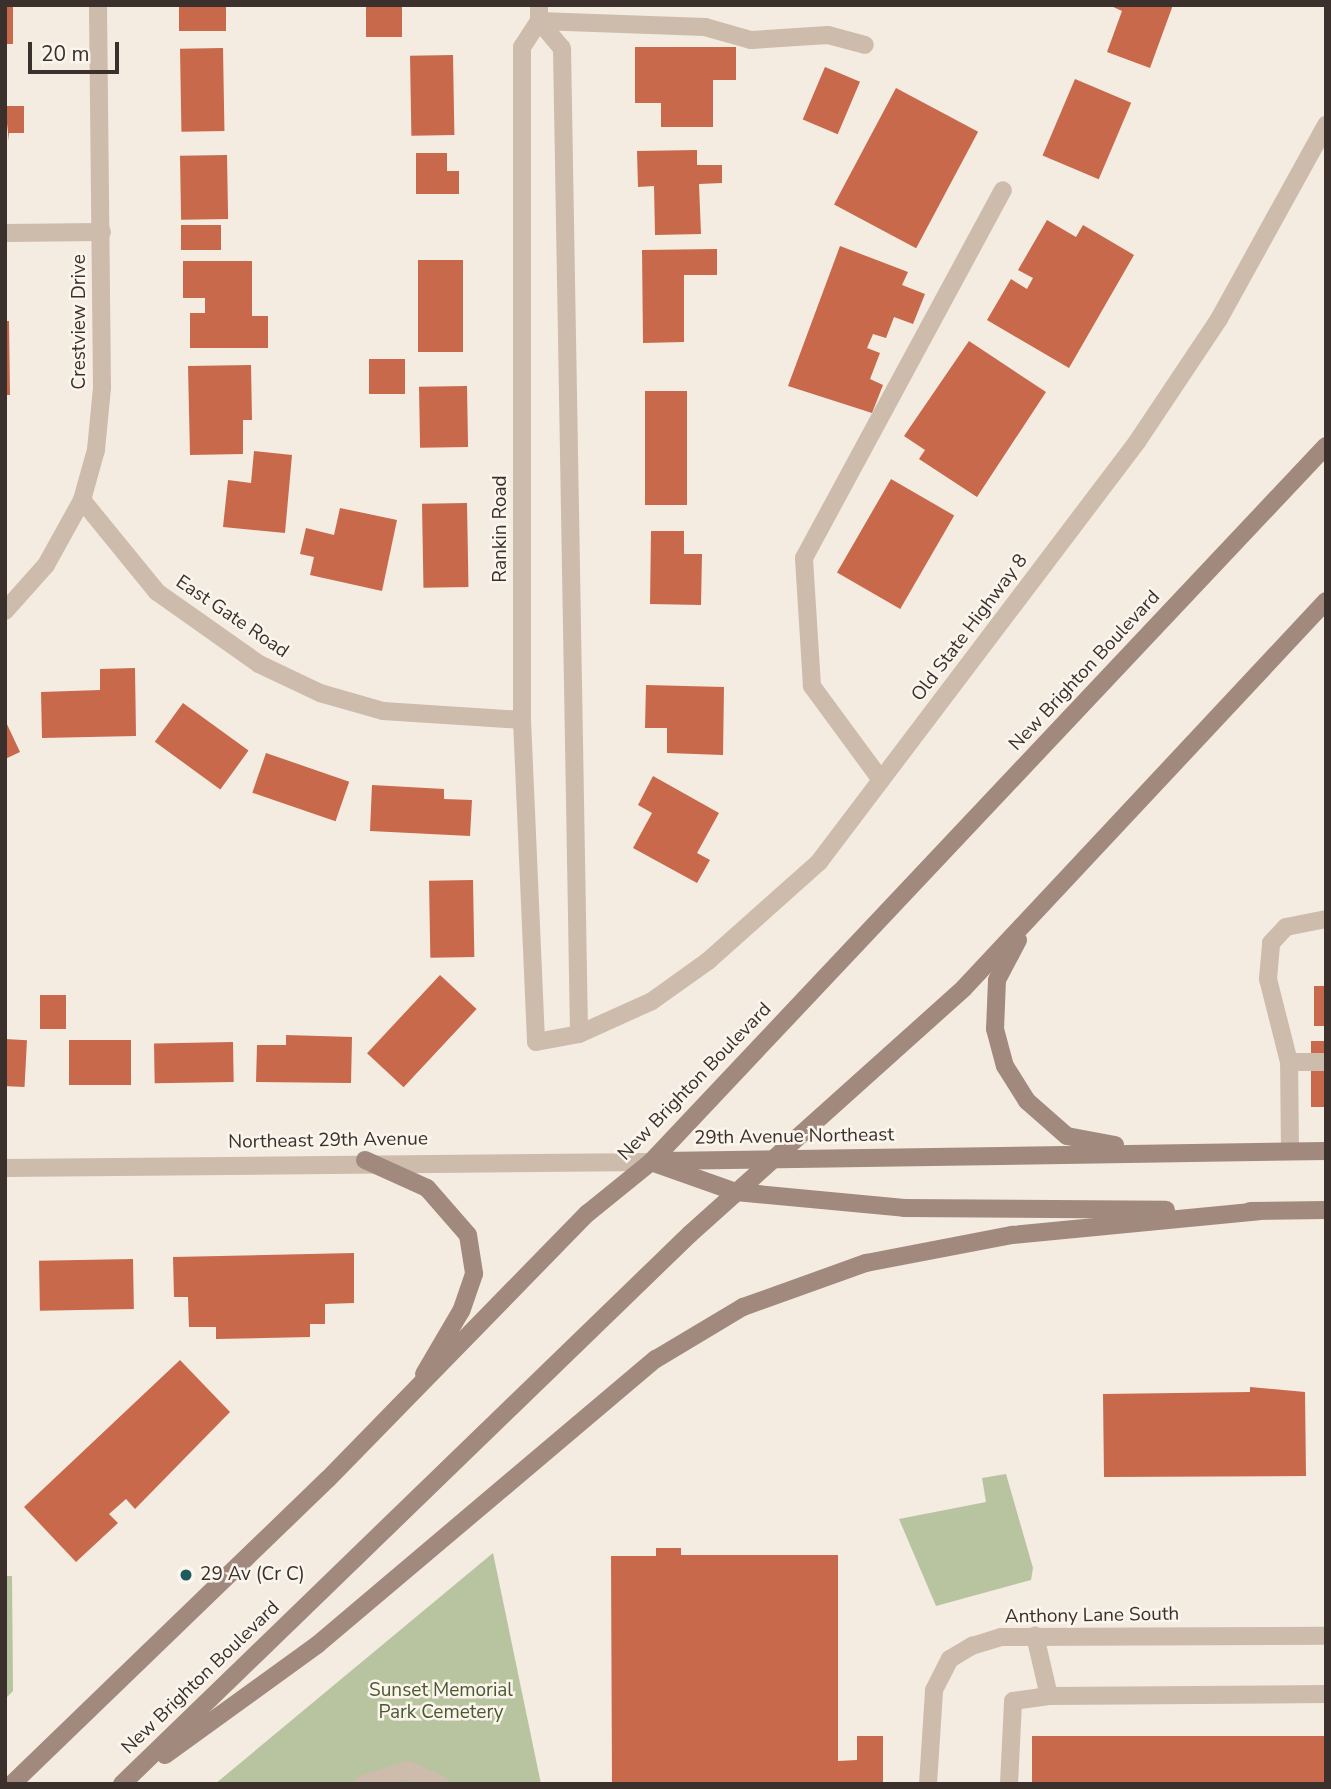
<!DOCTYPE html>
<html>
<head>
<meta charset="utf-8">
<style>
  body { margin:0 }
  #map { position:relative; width:1331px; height:1789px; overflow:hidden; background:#f4ebe1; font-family:"Nunito Sans",sans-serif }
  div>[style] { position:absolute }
  .green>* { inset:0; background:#b8c4a0 }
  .building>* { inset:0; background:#c8694b; transform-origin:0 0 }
  .service>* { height:18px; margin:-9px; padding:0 9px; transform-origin:9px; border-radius:9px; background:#cdbbac }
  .minor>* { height:18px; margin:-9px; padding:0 9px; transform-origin:9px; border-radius:9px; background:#cdbbac }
  .tertiary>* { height:18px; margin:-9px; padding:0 9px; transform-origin:9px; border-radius:9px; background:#cdbbac }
  .secondary>* { height:18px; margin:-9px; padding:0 9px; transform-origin:9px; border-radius:9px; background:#a18a7d }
  .dots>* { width:19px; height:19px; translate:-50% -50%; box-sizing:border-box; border:4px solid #fbf5ee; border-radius:50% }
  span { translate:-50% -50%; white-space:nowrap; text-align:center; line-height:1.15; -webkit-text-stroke:5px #fbf5ee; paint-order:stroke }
  .street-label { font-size:19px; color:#3b302b }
  .poi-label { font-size:19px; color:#3b302b }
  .left { translate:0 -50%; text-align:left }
  .park-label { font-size:19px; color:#4a5a2e }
  .frame { position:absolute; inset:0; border:7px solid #3b302b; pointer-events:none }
  .scale { position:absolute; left:28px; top:42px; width:91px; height:32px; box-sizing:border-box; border:4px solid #3b302b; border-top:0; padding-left:9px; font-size:21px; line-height:24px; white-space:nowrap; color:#3b302b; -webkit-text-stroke:5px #fbf5ee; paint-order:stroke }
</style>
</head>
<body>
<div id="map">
  <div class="green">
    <div style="clip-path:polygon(1006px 1474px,1033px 1568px,1031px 1580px,936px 1606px,899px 1519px,986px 1502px,982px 1478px)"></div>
    <div style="clip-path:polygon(493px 1553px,541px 1784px,215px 1784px)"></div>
    <div style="clip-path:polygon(5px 1576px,12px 1576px,13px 1691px,5px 1699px)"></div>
  </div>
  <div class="building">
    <div style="left:5px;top:5px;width:8px;height:39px"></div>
    <div style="left:179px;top:5px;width:47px;height:26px"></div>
    <div style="left:366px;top:5px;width:36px;height:32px"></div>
    <div style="clip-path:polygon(1173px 5px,1150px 68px,1107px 52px,1122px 11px,1109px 5px)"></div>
    <div style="clip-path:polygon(635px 47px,736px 47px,736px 80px,713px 80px,713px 127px,661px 127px,661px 103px,635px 103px)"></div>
    <div style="left:223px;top:48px;width:83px;height:43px;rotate:89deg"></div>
    <div style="left:453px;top:55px;width:80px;height:43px;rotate:89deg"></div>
    <div style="left:825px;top:67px;width:38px;height:57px;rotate:23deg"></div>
    <div style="left:1075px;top:79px;width:61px;height:83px;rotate:23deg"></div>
    <div style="left:896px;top:88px;width:93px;height:132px;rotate:28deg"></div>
    <div style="clip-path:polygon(5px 106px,24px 106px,24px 133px,9px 133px,9px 141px)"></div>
    <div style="clip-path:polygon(697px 150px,697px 165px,722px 165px,722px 183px,699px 184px,701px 234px,655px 235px,654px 186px,638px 187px,637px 151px)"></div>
    <div style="clip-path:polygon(416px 153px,447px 153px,447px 171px,459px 171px,459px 194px,416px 194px)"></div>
    <div style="left:227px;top:155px;width:64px;height:47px;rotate:89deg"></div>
    <div style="clip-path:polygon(1047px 220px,1076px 237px,1083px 225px,1134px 255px,1069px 368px,987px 320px,1011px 279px,1027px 289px,1033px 278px,1018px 270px)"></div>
    <div style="left:181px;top:225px;width:40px;height:25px"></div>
    <div style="clip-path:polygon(840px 246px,908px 272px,902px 285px,925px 294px,913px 324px,894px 317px,886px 338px,873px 334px,867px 348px,880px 353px,870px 379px,883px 385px,872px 413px,788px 386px)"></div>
    <div style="clip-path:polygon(717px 249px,717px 275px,684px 275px,684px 342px,643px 343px,642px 250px)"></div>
    <div style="left:418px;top:260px;width:45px;height:92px"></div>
    <div style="clip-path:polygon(183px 261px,252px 261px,252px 316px,268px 316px,268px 348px,190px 348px,190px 313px,205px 313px,205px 298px,183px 298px)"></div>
    <div style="clip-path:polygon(5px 321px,9px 321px,10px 395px,5px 395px)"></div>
    <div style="clip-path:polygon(969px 341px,1046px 392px,977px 497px,919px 459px,925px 450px,904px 436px)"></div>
    <div style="left:369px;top:359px;width:36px;height:35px"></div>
    <div style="clip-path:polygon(251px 365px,252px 420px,243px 420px,243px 454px,190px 455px,188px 366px)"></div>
    <div style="left:467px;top:386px;width:61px;height:48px;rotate:89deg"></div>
    <div style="left:645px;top:391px;width:42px;height:114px"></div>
    <div style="clip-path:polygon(254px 451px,292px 455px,285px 533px,223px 527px,228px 480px,251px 483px)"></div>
    <div style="left:891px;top:479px;width:73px;height:108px;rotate:30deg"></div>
    <div style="left:467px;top:503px;width:84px;height:45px;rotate:89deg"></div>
    <div style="clip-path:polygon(340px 508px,397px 520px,382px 591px,310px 575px,314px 557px,300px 554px,306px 528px,334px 535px)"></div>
    <div style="clip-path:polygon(651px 531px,684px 531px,684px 554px,702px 554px,701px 605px,650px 604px)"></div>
    <div style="clip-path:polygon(135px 668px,136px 736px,42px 738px,41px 692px,100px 690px,100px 669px)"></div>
    <div style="clip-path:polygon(646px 685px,724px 687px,723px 755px,667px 753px,667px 728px,645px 728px)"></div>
    <div style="left:183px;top:703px;width:81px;height:48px;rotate:36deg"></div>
    <div style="clip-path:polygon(5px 720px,20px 752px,5px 759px)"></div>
    <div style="left:266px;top:753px;width:88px;height:42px;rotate:19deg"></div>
    <div style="clip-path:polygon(653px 776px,719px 813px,697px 853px,710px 860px,697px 883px,633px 848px,652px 813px,638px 805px)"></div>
    <div style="clip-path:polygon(372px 785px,444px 789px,444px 799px,472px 800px,470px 836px,370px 831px)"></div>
    <div style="left:473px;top:880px;width:77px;height:44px;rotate:89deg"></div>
    <div style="left:440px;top:975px;width:50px;height:107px;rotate:43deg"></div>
    <div style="left:1326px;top:986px;width:40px;height:12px;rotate:90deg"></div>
    <div style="left:40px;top:995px;width:26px;height:34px"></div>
    <div style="clip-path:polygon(286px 1035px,352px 1037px,351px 1083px,256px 1082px,257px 1045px,286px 1045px)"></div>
    <div style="left:5px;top:1039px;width:22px;height:47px;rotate:3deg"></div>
    <div style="left:69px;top:1040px;width:62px;height:45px"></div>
    <div style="left:1311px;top:1041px;width:15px;height:66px"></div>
    <div style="left:233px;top:1042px;width:40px;height:79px;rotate:89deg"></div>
    <div style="clip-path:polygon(354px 1253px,354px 1303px,325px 1304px,325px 1324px,310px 1324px,310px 1337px,216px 1339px,216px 1327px,189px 1327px,188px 1297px,174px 1297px,173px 1257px)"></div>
    <div style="left:133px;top:1259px;width:50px;height:94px;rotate:89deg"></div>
    <div style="clip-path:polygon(180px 1360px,230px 1412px,135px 1509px,126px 1499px,109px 1514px,118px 1523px,76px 1562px,24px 1507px)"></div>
    <div style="clip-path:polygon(1250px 1387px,1305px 1392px,1306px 1476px,1104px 1477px,1103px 1394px,1250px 1392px)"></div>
    <div style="clip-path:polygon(656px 1548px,681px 1548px,681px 1555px,838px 1555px,838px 1761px,857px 1760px,857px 1736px,883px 1736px,883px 1784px,612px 1784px,611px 1556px,656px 1556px)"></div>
    <div style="left:1326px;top:1736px;width:48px;height:294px;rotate:90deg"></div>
  </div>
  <div class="service">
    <div style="left:539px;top:21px;width:166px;rotate:2.1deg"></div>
    <div style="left:705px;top:27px;width:48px;rotate:15.8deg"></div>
    <div style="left:751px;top:40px;width:77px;rotate:-3.7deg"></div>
    <div style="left:828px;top:35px;width:38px;rotate:15deg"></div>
    <div style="left:881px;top:780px;width:117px;rotate:-126.3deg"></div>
    <div style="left:812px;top:686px;width:128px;rotate:-93.6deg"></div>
    <div style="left:804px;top:558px;width:418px;rotate:-61.6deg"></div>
    <div style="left:1289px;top:1062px;width:86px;rotate:-104.2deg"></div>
    <div style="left:1268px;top:979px;width:36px;rotate:-85deg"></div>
    <div style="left:1271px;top:943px;width:22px;rotate:-47deg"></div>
    <div style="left:1286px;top:927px;width:41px;rotate:-11.3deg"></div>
    <div style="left:1290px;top:1151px;width:89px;rotate:-90.6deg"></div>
    <div style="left:1289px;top:1062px;width:37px"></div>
    <div style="left:1049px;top:1696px;width:277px;rotate:-0.4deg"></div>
    <div style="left:363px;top:1784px;width:47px;rotate:-17.3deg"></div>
    <div style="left:408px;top:1770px;width:35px;rotate:24deg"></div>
    <div style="left:1009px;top:1784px;width:83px;rotate:-87.2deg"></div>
    <div style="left:1013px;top:1701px;width:36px;rotate:-8deg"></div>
    <div style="left:1049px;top:1696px;width:62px;rotate:-103.1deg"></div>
  </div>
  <div class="minor">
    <div style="left:539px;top:5px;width:16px;rotate:90deg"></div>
    <div style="left:539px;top:21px;width:31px;rotate:123deg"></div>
    <div style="left:522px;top:47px;width:673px;rotate:90deg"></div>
    <div style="left:522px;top:720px;width:322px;rotate:87.5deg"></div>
    <div style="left:536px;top:1042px;width:44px;rotate:-10.5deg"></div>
    <div style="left:579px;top:1034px;width:80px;rotate:-24.3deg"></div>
    <div style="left:652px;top:1001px;width:69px;rotate:-35.5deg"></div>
    <div style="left:708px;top:961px;width:149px;rotate:-41.7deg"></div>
    <div style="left:819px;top:862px;width:527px;rotate:-52.87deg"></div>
    <div style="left:1137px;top:442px;width:148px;rotate:-56.3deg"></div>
    <div style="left:1219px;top:319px;width:222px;rotate:-61.1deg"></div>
    <div style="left:539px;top:21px;width:35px;rotate:50deg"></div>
    <div style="left:562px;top:48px;width:986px;rotate:89.01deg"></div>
    <div style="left:5px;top:233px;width:97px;rotate:-0.6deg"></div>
    <div style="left:82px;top:500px;width:119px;rotate:50.8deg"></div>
    <div style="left:157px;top:592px;width:125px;rotate:35.2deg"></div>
    <div style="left:259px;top:664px;width:68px;rotate:25.4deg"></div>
    <div style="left:320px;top:693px;width:66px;rotate:15.9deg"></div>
    <div style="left:383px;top:711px;width:139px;rotate:3.7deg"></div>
    <div style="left:5px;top:611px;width:62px;rotate:-48.3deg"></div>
    <div style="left:46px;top:565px;width:74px;rotate:-61deg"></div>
    <div style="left:82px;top:500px;width:52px;rotate:-74.4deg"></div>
    <div style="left:96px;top:450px;width:62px;rotate:-84.5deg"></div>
    <div style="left:102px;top:388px;width:383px;rotate:-90.6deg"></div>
    <div style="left:928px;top:1784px;width:94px;rotate:-86.3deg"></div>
    <div style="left:934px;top:1690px;width:35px;rotate:-63deg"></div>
    <div style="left:950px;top:1659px;width:26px;rotate:-31deg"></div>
    <div style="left:972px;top:1646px;width:30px;rotate:-17deg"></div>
    <div style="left:1001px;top:1637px;width:325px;rotate:-0.2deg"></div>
  </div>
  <div class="tertiary">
    <div style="left:5px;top:1168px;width:646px;rotate:-0.53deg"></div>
  </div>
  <div class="secondary">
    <div style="left:1018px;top:940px;width:45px;rotate:117.7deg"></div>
    <div style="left:997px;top:980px;width:49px;rotate:92.3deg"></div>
    <div style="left:995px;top:1029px;width:38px;rotate:75deg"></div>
    <div style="left:1005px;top:1066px;width:41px;rotate:57.8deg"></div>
    <div style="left:1027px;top:1101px;width:53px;rotate:41.2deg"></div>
    <div style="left:1067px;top:1136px;width:49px;rotate:10.6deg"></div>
    <div style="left:365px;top:1160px;width:68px;rotate:24.3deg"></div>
    <div style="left:427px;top:1188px;width:62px;rotate:48.9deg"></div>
    <div style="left:468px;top:1235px;width:39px;rotate:81deg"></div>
    <div style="left:474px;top:1274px;width:39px;rotate:109deg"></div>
    <div style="left:461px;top:1311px;width:73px;rotate:120.4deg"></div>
    <div style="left:661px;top:1161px;width:665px;rotate:-0.86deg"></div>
    <div style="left:651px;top:1162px;width:90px;rotate:19.4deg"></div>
    <div style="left:736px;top:1192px;width:169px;rotate:5.4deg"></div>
    <div style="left:904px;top:1208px;width:262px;rotate:0.4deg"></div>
    <div style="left:1250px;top:1211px;width:76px;rotate:-0.8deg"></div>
    <div style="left:165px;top:1755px;width:188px;rotate:-35.9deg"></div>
    <div style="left:317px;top:1645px;width:444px;rotate:-40.2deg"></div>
    <div style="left:656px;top:1359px;width:101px;rotate:-30.9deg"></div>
    <div style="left:743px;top:1307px;width:131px;rotate:-19.7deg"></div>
    <div style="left:866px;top:1263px;width:149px;rotate:-10.9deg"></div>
    <div style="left:1012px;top:1235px;width:248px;rotate:-5.5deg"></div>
    <div style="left:12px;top:1784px;width:439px;rotate:-44deg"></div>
    <div style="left:328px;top:1479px;width:372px;rotate:-45.7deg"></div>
    <div style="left:588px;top:1213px;width:81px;rotate:-39deg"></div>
    <div style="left:651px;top:1162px;width:984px;rotate:-46.69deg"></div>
    <div style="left:122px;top:1784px;width:791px;rotate:-44.08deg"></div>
    <div style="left:690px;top:1234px;width:368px;rotate:-41.9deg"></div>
    <div style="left:964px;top:988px;width:530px;rotate:-46.91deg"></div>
  </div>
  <div class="dots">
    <div style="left:186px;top:1575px;background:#1f5a5e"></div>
  </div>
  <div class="street-label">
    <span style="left:80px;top:322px;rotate:-90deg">Crestview Drive</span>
    <span style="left:501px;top:529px;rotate:-90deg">Rankin Road</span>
    <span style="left:232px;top:617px;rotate:34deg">East Gate Road</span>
    <span style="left:970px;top:628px;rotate:-53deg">Old State Highway 8</span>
    <span style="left:1085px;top:671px;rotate:-47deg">New Brighton Boulevard</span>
    <span style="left:695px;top:1082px;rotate:-46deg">New Brighton Boulevard</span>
    <span style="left:794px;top:1137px;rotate:-1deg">29th Avenue Northeast</span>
    <span style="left:328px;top:1141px;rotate:-1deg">Northeast 29th Avenue</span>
    <span style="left:1092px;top:1616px;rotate:-1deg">Anthony Lane South</span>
    <span style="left:201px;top:1678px;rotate:-44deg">New Brighton Boulevard</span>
  </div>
  <div class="poi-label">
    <span class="left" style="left:200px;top:1575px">29 Av (Cr C)</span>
  </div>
  <div class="park-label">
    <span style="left:441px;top:1702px">Sunset Memorial<br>Park Cemetery</span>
  </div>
  <div class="frame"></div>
  <div class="scale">20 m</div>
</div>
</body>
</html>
